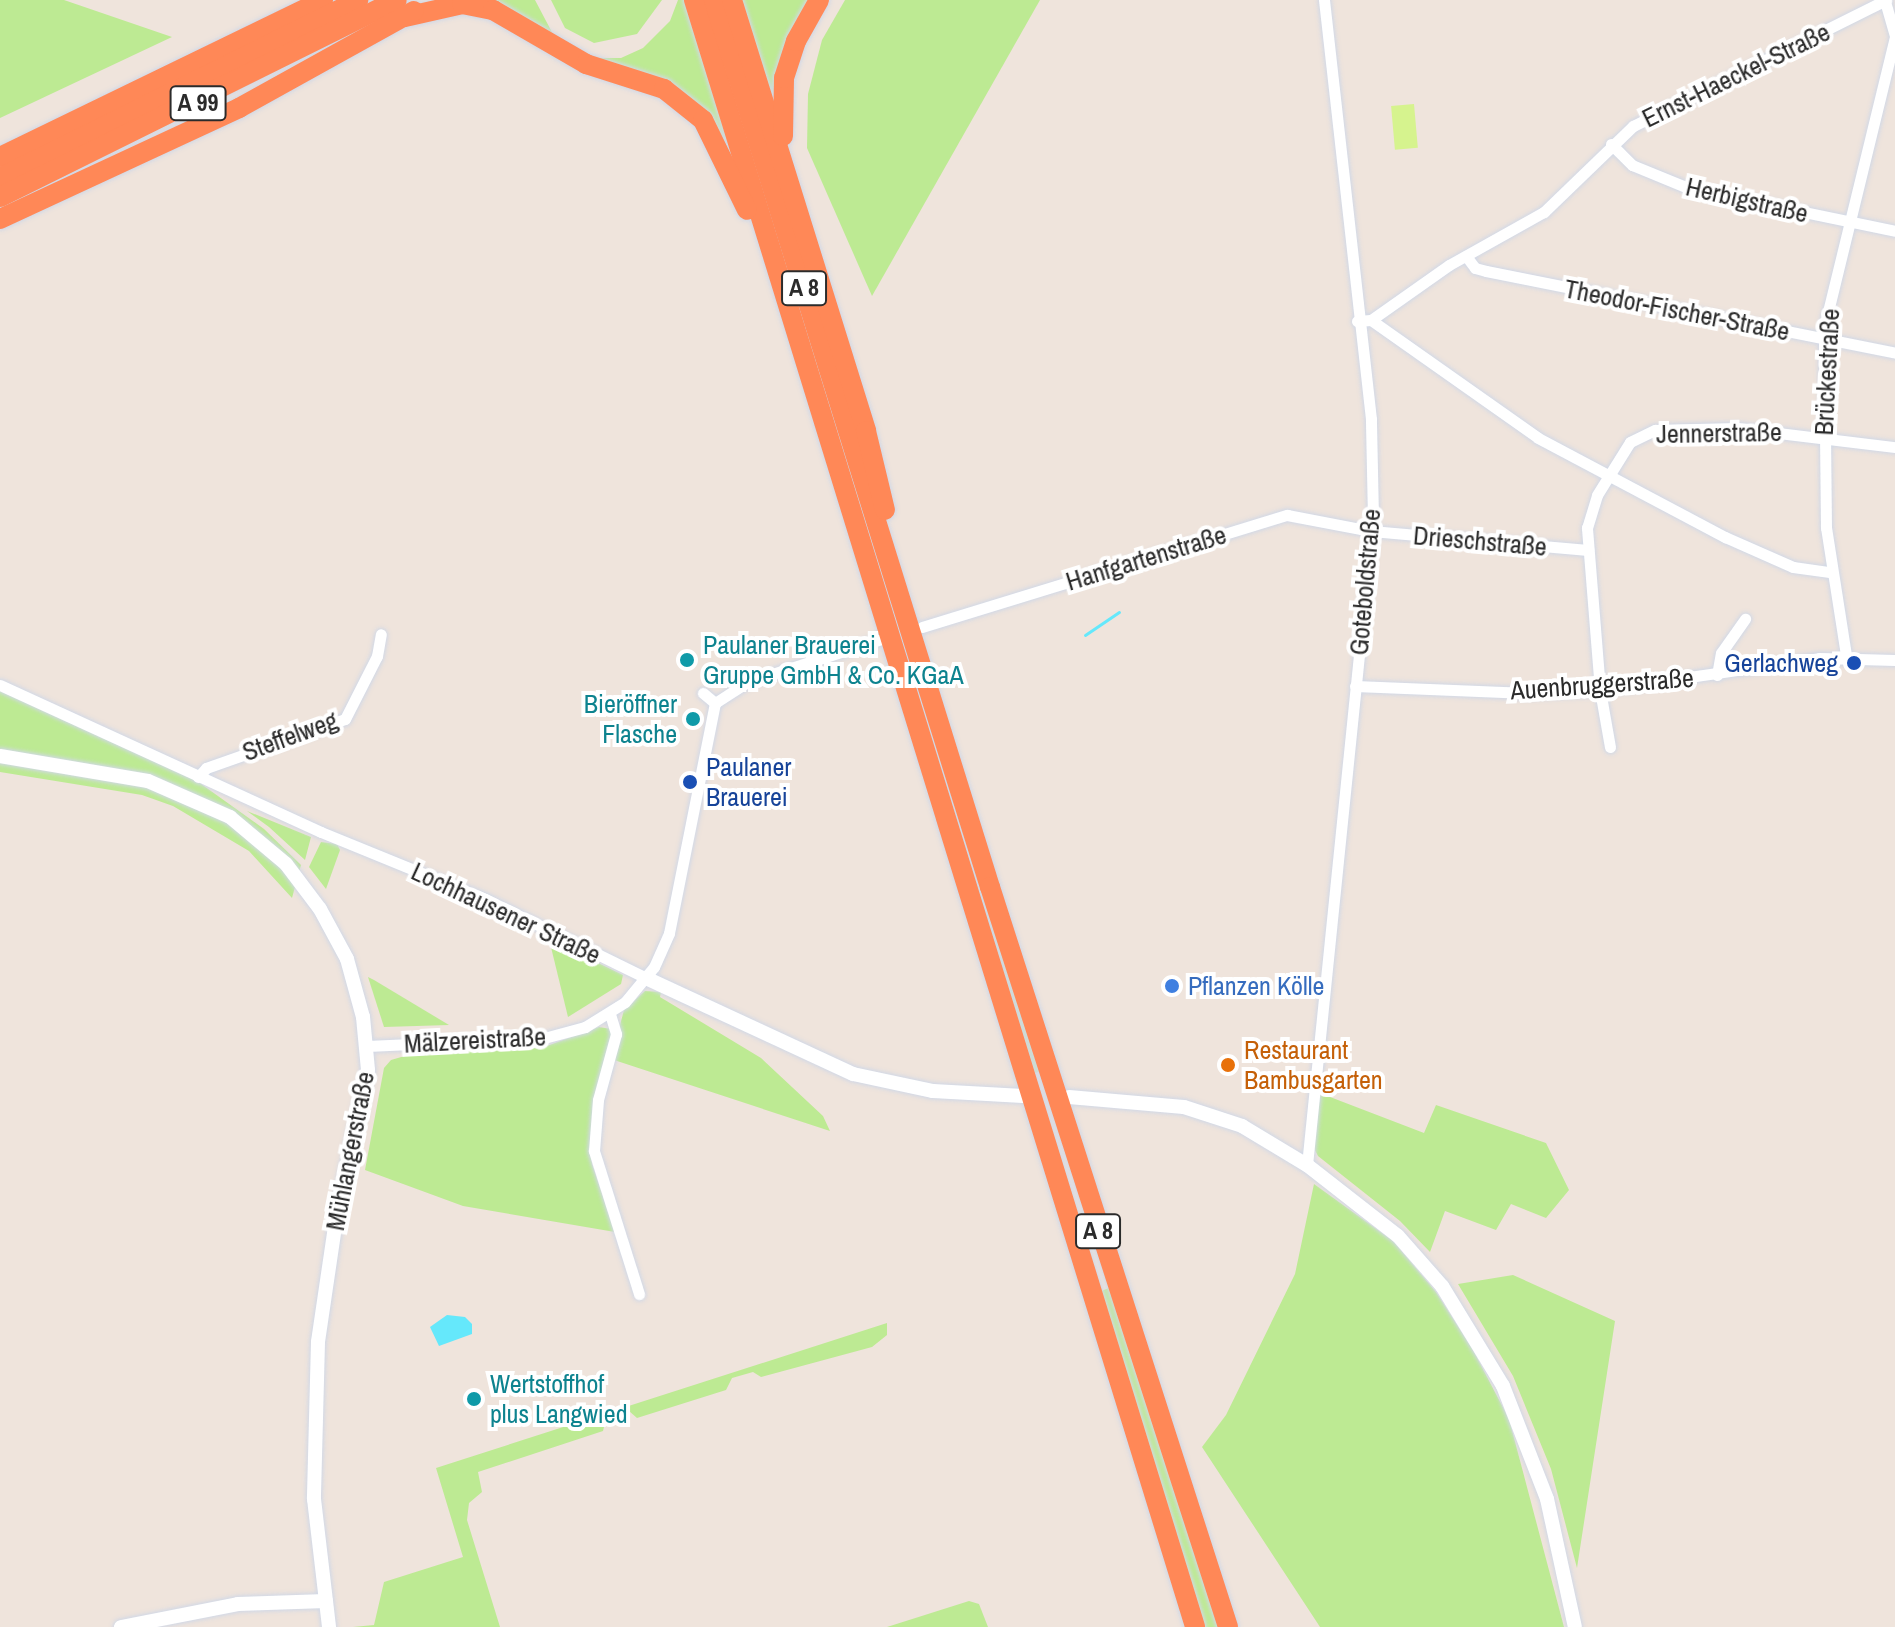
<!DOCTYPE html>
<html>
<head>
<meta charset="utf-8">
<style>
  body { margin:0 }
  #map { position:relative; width:1895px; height:1627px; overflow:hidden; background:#efe4dc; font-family:"Archivo Narrow",sans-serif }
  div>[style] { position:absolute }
  .green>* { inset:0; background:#bdea93 }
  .pitch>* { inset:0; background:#d6f38e; transform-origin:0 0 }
  .water>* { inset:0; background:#65e8fb }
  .stream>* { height:3px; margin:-1.5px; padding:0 1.5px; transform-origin:1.5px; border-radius:1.5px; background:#65e8fb }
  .roads { filter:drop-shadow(0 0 2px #d1d8e6) drop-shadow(0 0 2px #d1d8e6) }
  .street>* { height:11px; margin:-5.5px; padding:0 5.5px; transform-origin:5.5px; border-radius:5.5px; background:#fff }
  .secondary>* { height:14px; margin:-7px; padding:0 7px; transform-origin:7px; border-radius:7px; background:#fff }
  .highway>* { height:20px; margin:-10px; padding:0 10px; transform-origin:10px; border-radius:10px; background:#ff8857 }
  .dots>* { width:22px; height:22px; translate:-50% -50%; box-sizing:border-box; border:4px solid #fff; border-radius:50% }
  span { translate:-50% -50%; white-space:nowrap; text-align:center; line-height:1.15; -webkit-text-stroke:8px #fff; paint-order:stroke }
  .shield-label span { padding:2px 6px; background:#fff; border:2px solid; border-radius:6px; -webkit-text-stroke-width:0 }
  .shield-label { font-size:24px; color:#2b2b2b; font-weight:700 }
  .street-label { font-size:26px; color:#2b2b2b }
  .culture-label { font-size:26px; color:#0d838f }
  .left { translate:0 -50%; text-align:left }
  .right { translate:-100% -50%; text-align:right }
  .transit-label { font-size:26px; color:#164399 }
  .shop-label { font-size:26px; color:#366cbe }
  .food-label { font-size:26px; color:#c56008 }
</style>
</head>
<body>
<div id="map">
  <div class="green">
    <div style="clip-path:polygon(0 0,64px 0,172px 37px,0 118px)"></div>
    <div style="clip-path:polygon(441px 0,535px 0,555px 38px,596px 58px,621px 58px,643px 48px,670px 21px,678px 0,684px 0,736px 169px,710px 123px,596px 62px)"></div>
    <div style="clip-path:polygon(551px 0,662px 0,637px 34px,594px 43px,565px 28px)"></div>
    <div style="clip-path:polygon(739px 0,812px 0,774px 109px)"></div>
    <div style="clip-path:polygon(845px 0,1040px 0,872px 296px,807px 148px,808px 94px,822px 40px)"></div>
    <div style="clip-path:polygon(906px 639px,1041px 1071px,1035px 1073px,901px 640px)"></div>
    <div style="clip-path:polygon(0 689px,197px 781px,264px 829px,301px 865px,292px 898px,249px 851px,173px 806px,142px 795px,0 772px)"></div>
    <div style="clip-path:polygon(247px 811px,311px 837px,305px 860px,269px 827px)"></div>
    <div style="clip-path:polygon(321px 842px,337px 844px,340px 850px,326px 889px,309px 867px)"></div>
    <div style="clip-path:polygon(549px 939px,623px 975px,621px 984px,568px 1017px)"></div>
    <div style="clip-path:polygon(368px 977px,374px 980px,449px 1025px,384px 1027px)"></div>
    <div style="clip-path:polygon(645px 991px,661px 992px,660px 997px,761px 1058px,823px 1116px,830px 1131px,611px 1059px,624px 1010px)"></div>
    <div style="clip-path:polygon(599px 1027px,611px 1029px,612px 1035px,590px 1138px,592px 1164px,615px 1232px,463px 1206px,365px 1170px,384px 1068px,391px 1060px,415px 1053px,544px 1047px)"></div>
    <div style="clip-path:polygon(1317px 1092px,1424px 1133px,1436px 1105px,1546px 1143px,1569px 1190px,1546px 1218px,1511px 1204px,1496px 1230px,1445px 1211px,1430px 1252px,1400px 1221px,1318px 1156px,1313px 1146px)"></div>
    <div style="clip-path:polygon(1314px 1184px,1393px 1241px,1436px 1292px,1473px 1350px,1509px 1419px,1564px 1627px,1320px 1627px,1202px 1447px,1226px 1415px,1295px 1274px)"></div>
    <div style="clip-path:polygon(1513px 1275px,1615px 1321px,1577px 1568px,1551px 1469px,1513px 1376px,1458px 1284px)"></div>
    <div style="clip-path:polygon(1112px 1287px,1220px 1627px,1201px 1627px,1101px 1291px)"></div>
    <div style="clip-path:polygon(887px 1323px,887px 1335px,872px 1347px,761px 1377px,753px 1372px,732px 1378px,726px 1390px,637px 1418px,629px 1411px,606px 1419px,603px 1431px,478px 1472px,482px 1492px,469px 1503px,467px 1520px,500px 1627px,353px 1627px,374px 1625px,384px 1582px,463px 1557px,436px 1468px)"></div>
    <div style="clip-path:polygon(969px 1601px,979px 1604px,988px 1627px,887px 1627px)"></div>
  </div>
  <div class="pitch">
    <div style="left:1414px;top:104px;width:44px;height:23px;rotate:85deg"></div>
  </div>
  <div class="water">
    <div style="clip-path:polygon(447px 1315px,465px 1317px,472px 1324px,472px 1334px,439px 1346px,430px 1327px)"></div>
  </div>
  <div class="stream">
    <div style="left:1085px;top:635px;width:41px;rotate:-34.1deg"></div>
  </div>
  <div class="roads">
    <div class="street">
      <div style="left:1611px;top:144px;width:30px;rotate:45deg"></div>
      <div style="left:1632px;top:165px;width:61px;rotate:22.3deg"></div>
      <div style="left:1688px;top:188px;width:211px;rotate:11.7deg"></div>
      <div style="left:1466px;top:256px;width:15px;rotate:53deg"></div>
      <div style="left:1475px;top:268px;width:11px;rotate:15deg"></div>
      <div style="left:1486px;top:271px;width:417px;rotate:11.3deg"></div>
      <div style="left:1371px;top:320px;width:204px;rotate:35.2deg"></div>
      <div style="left:1538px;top:438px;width:212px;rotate:27.9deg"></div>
      <div style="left:1725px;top:537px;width:74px;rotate:23.8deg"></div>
      <div style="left:1793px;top:567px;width:37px;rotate:8deg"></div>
      <div style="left:1357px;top:321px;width:14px;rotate:-4deg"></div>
      <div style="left:1371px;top:320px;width:95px;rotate:-35.2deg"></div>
      <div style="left:1449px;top:265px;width:109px;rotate:-29.2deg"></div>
      <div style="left:1544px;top:212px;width:124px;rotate:-44deg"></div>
      <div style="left:1633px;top:126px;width:283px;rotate:-26.5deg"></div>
      <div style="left:922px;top:627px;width:382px;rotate:-17.1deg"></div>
      <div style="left:1287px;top:515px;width:86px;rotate:10.8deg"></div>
      <div style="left:1371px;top:531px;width:218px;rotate:5deg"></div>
      <div style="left:1846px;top:655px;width:129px;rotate:-98.9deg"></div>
      <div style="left:1826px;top:528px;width:200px;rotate:-90.6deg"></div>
      <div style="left:1824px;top:328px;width:301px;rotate:-76.3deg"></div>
      <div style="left:1895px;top:36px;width:36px;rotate:-106deg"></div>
      <div style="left:1717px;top:675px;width:22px;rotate:-80deg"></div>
      <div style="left:1721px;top:653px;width:42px;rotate:-54.8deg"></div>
      <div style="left:0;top:685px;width:353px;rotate:24.6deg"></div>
      <div style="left:321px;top:832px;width:177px;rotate:22.2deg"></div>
      <div style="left:485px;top:899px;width:179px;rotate:26.1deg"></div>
      <div style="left:1355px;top:686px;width:173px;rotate:2.3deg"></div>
      <div style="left:1528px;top:693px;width:72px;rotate:-2.4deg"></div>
      <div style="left:1600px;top:690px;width:221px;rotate:-8.3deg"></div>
      <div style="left:1819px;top:658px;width:76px;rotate:1.5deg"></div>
      <div style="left:703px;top:693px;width:16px;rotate:40deg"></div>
      <div style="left:1610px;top:747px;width:58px;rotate:-100deg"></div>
      <div style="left:1600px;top:690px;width:163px;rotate:-94.6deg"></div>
      <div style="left:1587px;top:528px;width:34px;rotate:-73deg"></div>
      <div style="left:1597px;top:495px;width:62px;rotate:-58.1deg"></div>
      <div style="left:1630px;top:442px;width:28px;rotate:-26deg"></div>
      <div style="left:1655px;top:430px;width:82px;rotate:-1.4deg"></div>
      <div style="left:1737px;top:428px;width:159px;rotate:6.9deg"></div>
      <div style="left:198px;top:777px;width:12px;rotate:-48deg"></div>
      <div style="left:206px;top:768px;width:147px;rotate:-19.4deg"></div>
      <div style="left:345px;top:719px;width:71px;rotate:-63.1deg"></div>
      <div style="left:377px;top:656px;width:22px;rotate:-80deg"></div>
      <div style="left:610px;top:1014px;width:21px;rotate:73deg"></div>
      <div style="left:616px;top:1034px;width:68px;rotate:105.3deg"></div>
      <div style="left:598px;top:1100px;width:51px;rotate:94.5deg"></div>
      <div style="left:594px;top:1151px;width:150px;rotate:72.5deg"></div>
      <div style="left:367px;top:1046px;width:177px;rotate:-2.6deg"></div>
      <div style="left:544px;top:1038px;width:42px;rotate:-15deg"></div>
      <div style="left:585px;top:1027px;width:47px;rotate:-32deg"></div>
      <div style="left:625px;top:1002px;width:45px;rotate:-50.4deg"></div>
      <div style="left:654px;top:967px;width:37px;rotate:-66deg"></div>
      <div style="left:669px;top:933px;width:235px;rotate:-78.7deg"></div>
      <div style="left:715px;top:703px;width:38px;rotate:-33deg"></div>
      <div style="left:747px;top:682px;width:139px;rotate:-17.7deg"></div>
      <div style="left:1307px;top:1165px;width:650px;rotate:-84.18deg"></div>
      <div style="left:1373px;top:518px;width:99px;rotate:-91.2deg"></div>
      <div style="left:1371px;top:419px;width:422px;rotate:-96.4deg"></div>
    </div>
    <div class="secondary">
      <div style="left:0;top:756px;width:150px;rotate:9.6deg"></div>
      <div style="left:148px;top:781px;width:90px;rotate:23.7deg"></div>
      <div style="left:230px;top:817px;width:73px;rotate:40deg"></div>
      <div style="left:286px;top:864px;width:56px;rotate:52.9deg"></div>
      <div style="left:320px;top:909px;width:57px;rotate:61.6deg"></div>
      <div style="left:347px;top:959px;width:60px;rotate:74.6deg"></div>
      <div style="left:363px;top:1017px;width:53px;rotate:84.6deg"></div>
      <div style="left:368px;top:1070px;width:146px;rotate:102.2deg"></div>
      <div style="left:337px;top:1213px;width:130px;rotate:98.4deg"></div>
      <div style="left:318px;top:1342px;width:157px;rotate:91.5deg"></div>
      <div style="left:314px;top:1499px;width:129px;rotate:83.3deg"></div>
      <div style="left:646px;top:978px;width:228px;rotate:24.9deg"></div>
      <div style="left:853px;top:1074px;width:82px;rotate:12deg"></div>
      <div style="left:933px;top:1091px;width:90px;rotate:3.2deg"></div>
      <div style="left:1069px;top:1097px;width:115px;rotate:5deg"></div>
      <div style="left:1184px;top:1107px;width:61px;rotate:18.1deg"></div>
      <div style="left:1242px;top:1126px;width:76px;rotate:31deg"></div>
      <div style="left:1307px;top:1165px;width:115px;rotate:38deg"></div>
      <div style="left:1398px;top:1236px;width:67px;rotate:48.7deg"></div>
      <div style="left:1442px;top:1286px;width:117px;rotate:58.6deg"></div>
      <div style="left:1503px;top:1386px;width:121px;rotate:68.7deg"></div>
      <div style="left:1547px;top:1499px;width:131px;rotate:77.7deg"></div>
      <div style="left:121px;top:1627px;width:119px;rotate:-11.1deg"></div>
      <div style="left:238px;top:1604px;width:88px;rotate:-2deg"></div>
    </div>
    <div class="highway">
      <div style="left:694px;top:0;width:1702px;rotate:72.88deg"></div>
      <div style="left:714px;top:0;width:929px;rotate:72.72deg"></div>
      <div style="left:990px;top:887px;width:777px;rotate:72.17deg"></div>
      <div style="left:732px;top:0;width:451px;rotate:72.7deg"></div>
      <div style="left:866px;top:431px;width:81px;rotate:76.5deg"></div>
      <div style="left:405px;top:17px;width:58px;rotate:-12.8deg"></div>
      <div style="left:462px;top:4px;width:32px;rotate:11deg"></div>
      <div style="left:493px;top:10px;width:108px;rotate:30.1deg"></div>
      <div style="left:586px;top:64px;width:82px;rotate:17.8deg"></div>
      <div style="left:664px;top:89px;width:50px;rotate:38.5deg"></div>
      <div style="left:703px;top:120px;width:100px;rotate:63.9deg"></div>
      <div style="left:783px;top:136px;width:58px;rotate:-89deg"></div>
      <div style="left:784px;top:78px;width:39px;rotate:-72deg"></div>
      <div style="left:796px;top:41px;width:47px;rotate:-60.7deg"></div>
      <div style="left:0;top:157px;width:359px;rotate:-25.9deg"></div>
      <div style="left:0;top:178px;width:400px;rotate:-26.4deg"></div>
      <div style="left:0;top:197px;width:443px;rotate:-26.4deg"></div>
      <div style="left:0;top:219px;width:264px;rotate:-24.9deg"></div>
      <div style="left:239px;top:108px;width:200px;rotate:-29deg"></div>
    </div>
  </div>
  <div class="dots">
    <div style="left:687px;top:660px;background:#0f9aa8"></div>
    <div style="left:1854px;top:663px;background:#1a4fb4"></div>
    <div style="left:693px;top:719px;background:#0f9aa8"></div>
    <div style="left:690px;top:782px;background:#1a4fb4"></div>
    <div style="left:1172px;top:986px;background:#3f7fe0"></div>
    <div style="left:1228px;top:1065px;background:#e8710a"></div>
    <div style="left:474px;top:1399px;background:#0f9aa8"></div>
  </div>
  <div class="shield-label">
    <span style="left:198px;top:103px">A 99</span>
    <span style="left:804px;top:288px">A 8</span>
    <span style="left:1098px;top:1231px">A 8</span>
  </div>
  <div class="street-label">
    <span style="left:1736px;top:75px;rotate:-26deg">Ernst-Haeckel-Straße</span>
    <span style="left:1747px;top:200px;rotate:13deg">Herbigstraße</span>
    <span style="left:1677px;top:310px;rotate:11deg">Theodor-Fischer-Straße</span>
    <span style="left:1827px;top:372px;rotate:-87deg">Brückestraße</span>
    <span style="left:1719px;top:433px;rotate:-1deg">Jennerstraße</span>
    <span style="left:1480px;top:541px;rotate:5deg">Drieschstraße</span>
    <span style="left:1146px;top:558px;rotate:-17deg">Hanfgartenstraße</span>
    <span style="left:1365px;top:582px;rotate:-85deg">Goteboldstraße</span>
    <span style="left:1602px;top:684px;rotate:-4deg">Auenbruggerstraße</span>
    <span style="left:290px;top:736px;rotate:-20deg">Steffelweg</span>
    <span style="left:506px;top:913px;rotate:25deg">Lochhausener Straße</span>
    <span style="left:475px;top:1040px;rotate:-3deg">Mälzereistraße</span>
    <span style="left:350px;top:1151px;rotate:-79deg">Mühlangerstraße</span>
  </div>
  <div class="culture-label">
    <span class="left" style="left:703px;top:660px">Paulaner Brauerei<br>Gruppe GmbH &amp; Co. KGaA</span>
    <span class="right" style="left:677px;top:719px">Bieröffner<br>Flasche</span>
    <span class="left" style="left:490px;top:1399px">Wertstoffhof<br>plus Langwied</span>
  </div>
  <div class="transit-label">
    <span class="right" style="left:1838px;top:663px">Gerlachweg</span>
    <span class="left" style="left:706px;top:782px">Paulaner<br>Brauerei</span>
  </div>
  <div class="shop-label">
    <span class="left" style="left:1188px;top:986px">Pflanzen Kölle</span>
  </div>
  <div class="food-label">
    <span class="left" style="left:1244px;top:1065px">Restaurant<br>Bambusgarten</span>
  </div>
</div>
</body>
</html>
